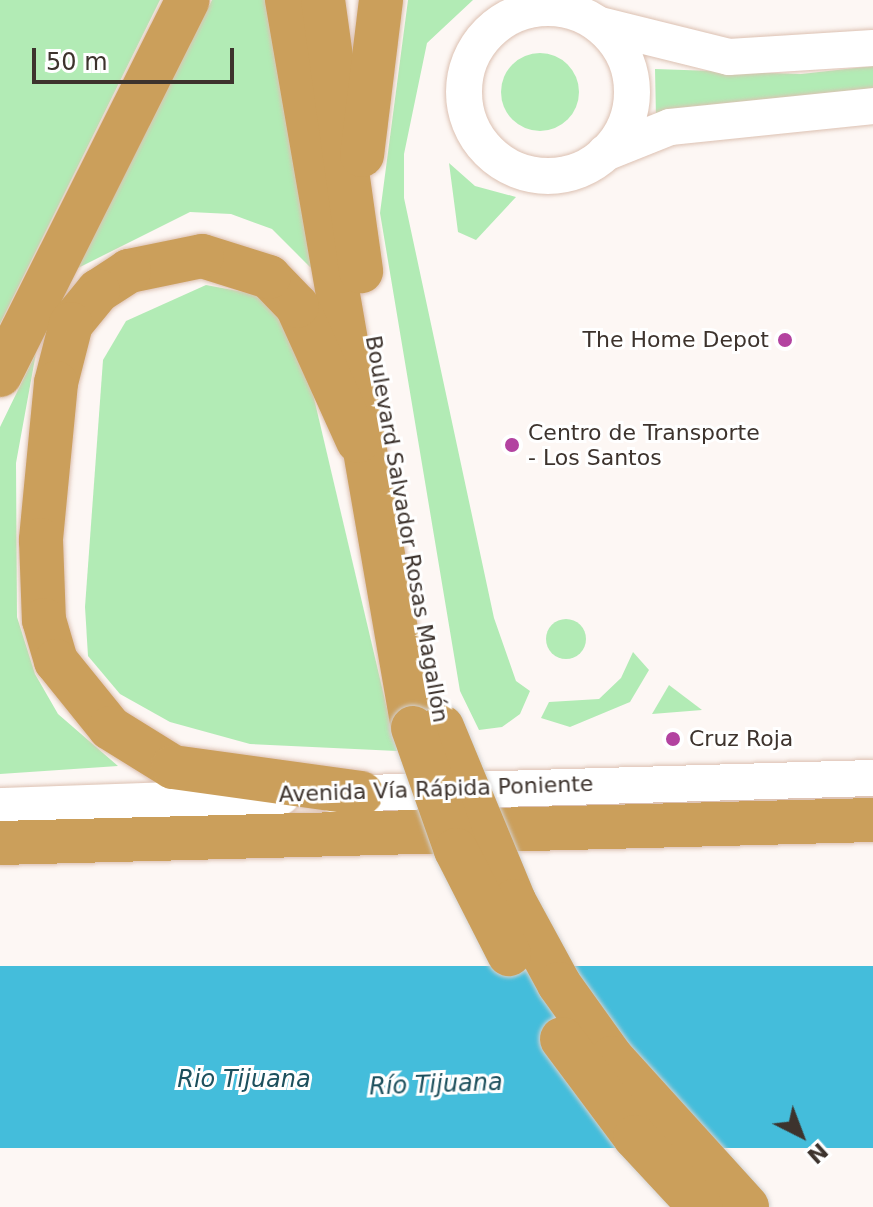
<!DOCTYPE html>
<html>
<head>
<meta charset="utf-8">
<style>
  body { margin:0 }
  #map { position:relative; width:873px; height:1207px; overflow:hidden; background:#fdf7f4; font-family:"DejaVu Sans",sans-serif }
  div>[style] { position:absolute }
  .green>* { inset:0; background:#b2ebb5 }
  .round { border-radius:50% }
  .water>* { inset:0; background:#44bddb; transform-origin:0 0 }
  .roads { filter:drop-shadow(0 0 2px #dcc1b2) drop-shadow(0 0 2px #dcc1b2) }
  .street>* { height:26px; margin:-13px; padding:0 13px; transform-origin:13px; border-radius:13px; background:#fff }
  .secondary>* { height:36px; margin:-18px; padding:0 18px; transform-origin:18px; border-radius:18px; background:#fff }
  .secondary>.ring { margin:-18px; padding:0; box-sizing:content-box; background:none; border:36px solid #fff; border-radius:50% }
  .highway>* { height:44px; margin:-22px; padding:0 22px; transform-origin:22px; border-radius:22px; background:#cb9f5b }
  .bridges { filter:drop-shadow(0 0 2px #d4d2d1) drop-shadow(0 0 2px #d4d2d1) }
  .highway-bridge>* { height:44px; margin:-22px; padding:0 22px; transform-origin:22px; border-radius:22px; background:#cb9f5b }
  .dots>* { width:22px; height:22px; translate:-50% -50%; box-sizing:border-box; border:4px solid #fff; border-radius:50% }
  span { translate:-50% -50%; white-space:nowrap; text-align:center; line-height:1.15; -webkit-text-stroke:6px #fff; paint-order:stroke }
  .poi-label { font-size:22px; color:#3d332d }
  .right { translate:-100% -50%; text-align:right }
  .left { translate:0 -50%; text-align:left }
  .street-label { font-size:22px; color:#3d332d }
  .water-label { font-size:24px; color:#1d505d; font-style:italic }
  .north { position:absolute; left:761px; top:1095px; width:80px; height:80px; -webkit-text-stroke:6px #fff; paint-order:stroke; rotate:138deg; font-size:22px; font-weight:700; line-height:32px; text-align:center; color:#3d332d }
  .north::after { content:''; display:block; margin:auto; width:28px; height:36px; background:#3d332d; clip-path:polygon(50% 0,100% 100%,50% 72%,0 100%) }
  .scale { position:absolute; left:32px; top:48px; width:202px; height:36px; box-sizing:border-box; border:4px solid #3d332d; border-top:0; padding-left:10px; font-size:24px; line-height:28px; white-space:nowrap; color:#3d332d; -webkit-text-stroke:6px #fff; paint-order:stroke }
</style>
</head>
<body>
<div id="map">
  <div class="green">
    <div style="clip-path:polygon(0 0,160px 0,0 324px)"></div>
    <div style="clip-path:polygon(212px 0,267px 0,312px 269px,272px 229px,231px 214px,190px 212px,76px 269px)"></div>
    <div style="clip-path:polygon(408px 0,473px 0,427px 43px,404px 154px,404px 198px,494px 618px,516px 681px,530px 691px,520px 714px,502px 727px,479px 730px,460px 691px,380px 213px)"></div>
    <div class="round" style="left:501px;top:53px;width:78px;height:78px"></div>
    <div style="clip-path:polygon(873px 66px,873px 90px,656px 117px,655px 69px,801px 74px)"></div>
    <div style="clip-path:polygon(449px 163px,475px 186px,516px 197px,476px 240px,458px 232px)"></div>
    <div style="clip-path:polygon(206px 285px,254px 294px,280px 313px,301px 343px,397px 751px,250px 744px,170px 722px,120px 694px,88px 656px,85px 607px,103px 360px,126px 321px)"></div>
    <div style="clip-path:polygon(36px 353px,16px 463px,17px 617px,35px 674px,58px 714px,118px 766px,0 774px,0 427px)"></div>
    <div class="round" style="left:546px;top:619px;width:40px;height:40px"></div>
    <div style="clip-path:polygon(633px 652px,649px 670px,630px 702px,570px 727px,541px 718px,549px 702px,599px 699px,621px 678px)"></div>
    <div style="clip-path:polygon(669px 685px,702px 710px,652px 714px)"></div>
  </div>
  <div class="water">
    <div style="left:873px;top:966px;width:182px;height:874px;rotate:90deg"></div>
  </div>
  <div class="roads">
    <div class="street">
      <div style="left:536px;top:0;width:10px;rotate:45deg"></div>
    </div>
    <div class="secondary">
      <div class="ring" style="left:464px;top:8px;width:132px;height:132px"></div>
      <div style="left:600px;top:25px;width:133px;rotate:13.9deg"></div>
      <div style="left:729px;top:57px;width:144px;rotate:-3.6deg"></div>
      <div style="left:605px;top:153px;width:70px;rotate:-21.8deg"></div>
      <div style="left:670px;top:127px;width:204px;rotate:-5.9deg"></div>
      <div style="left:333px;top:794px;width:540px;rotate:-1.7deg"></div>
      <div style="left:0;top:806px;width:282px;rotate:-2deg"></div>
    </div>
    <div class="highway">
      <div style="left:287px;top:0;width:739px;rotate:80.18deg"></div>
      <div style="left:323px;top:0;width:274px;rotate:82deg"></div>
      <div style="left:362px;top:155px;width:156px;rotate:-83deg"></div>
      <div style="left:0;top:375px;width:419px;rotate:-63.4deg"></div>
      <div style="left:358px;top:441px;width:148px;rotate:-114.3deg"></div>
      <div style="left:297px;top:306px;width:40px;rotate:-134deg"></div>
      <div style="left:269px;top:277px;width:70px;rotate:-162.6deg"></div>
      <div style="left:202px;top:256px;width:75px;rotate:168.4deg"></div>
      <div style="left:129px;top:271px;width:37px;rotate:147deg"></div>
      <div style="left:98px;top:291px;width:43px;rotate:129.3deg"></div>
      <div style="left:71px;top:324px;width:61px;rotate:104.3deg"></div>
      <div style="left:56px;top:383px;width:158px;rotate:95.5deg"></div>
      <div style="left:41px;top:540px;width:80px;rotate:87.9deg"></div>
      <div style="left:44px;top:620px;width:43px;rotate:73.7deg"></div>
      <div style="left:56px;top:661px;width:86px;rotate:51.1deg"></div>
      <div style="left:110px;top:728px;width:74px;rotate:31.8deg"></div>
      <div style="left:173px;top:767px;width:190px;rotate:7.9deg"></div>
      <div style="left:0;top:843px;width:873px;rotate:-1.51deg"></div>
    </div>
  </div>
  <div class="bridges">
    <div class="highway-bridge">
      <div style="left:442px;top:727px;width:188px;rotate:67.5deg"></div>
      <div style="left:514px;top:901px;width:94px;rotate:61.5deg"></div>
      <div style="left:559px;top:984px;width:91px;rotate:54.4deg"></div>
      <div style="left:612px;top:1058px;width:201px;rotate:47.8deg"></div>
      <div style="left:413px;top:728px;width:129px;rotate:70.6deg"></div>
      <div style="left:456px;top:850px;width:117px;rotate:63deg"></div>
      <div style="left:562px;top:1039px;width:122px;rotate:53.3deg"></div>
      <div style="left:635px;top:1137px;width:96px;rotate:47.1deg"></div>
    </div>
  </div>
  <div class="dots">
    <div style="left:785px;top:340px;background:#b343a0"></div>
    <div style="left:512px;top:445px;background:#b343a0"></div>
    <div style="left:673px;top:739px;background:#b343a0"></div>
  </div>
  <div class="poi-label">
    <span class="right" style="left:769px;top:340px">The Home Depot</span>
    <span class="left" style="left:528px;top:445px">Centro de Transporte<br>- Los Santos</span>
    <span class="left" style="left:689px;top:739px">Cruz Roja</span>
  </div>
  <div class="street-label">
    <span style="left:407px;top:529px;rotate:80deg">Boulevard Salvador Rosas Magallón</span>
    <span style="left:436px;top:789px;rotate:-2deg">Avenida Vía Rápida Poniente</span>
  </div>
  <div class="water-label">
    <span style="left:244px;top:1080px">Rio Tijuana</span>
    <span style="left:436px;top:1085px;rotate:-2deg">Río Tijuana</span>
  </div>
  <div class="north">N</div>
  <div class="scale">50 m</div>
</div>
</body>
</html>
